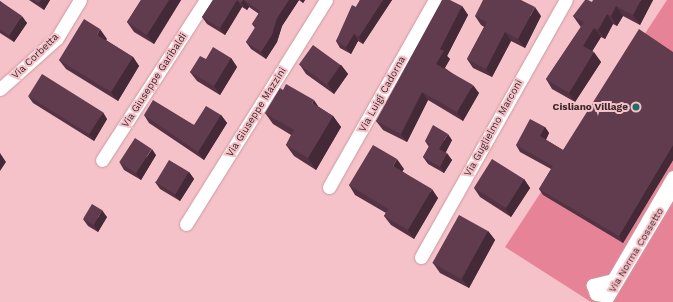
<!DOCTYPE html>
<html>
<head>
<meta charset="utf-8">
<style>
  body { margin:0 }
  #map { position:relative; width:673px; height:302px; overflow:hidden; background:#f6c2c9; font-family:"Work Sans",sans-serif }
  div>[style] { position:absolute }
  .green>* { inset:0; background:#e78396 }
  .roads { filter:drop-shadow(0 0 1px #cc9aa2) drop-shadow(0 0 1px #cc9aa2) }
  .minor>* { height:13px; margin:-6.5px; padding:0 6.5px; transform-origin:6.5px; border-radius:6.5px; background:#fff }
  .wall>* { inset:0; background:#533343 }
  .shaded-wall>* { inset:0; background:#442937 }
  .building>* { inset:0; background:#613b4e; transform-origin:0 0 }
  .dots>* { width:11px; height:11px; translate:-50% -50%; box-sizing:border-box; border:2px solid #f6c2c9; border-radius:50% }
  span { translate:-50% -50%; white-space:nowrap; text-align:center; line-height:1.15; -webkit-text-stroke:4px #f6c2c9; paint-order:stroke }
  .street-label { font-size:10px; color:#3c282b }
  .poi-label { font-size:10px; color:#3c282b; font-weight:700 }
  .right { translate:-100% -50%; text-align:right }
</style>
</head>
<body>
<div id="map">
  <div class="green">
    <div style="clip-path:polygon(667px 0,673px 0,673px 302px,591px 302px,505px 247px)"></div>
  </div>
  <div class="roads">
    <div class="minor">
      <div style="left:0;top:89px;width:76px;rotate:-41.8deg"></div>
      <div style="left:57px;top:38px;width:44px;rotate:-58.8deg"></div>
      <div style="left:102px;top:160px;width:191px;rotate:-57deg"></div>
      <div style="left:673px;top:177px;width:119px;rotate:120.2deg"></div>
      <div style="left:613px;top:280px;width:21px;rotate:166deg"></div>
      <div style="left:593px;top:285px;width:9px;rotate:72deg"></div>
      <div style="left:596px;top:294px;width:12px;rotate:9deg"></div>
      <div style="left:608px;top:296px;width:127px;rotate:-59.2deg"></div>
      <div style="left:329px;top:187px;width:215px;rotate:-60.5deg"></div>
      <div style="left:186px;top:224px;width:264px;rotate:-58deg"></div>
      <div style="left:421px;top:257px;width:295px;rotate:-60.6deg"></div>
    </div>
  </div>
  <div class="wall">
    <div style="clip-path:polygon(29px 0,50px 0,44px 10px)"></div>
    <div style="clip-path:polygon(141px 0,181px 0,154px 44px,134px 32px,127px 22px)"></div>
    <div style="clip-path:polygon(213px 0,305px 0,303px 3px,299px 0,282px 26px,277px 42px,266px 59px,251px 49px,246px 42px,255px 28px,252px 24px,259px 14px,249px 7px,247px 10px,242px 7px,225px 35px,207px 24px,202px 17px)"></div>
    <div style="clip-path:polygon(360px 0,392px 0,363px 44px,358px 41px,351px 54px,340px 48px,336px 41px)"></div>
    <div style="clip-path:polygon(653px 0,640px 25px,623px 16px,617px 26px,613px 24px,605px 39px,601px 37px,592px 51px,601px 62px,575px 102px,552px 89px,546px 79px,581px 27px,580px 26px,573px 16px,592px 2px)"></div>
    <div style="clip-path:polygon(0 1px,27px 23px,14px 42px,0 33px)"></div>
    <div style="clip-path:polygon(462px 6px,468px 15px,447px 56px,450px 59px,445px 68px,479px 93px,463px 121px,428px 100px,407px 142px,383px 130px,376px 121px)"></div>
    <div style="clip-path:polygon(475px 16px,541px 16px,525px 48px,511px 41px,492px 77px,473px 68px,467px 59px,484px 27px,481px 25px)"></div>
    <div style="clip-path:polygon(107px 39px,106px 40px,133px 57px,139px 66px,118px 101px,66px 69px,59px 60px)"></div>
    <div style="clip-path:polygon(673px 52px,673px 160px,623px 243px,543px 195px,539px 189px,551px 169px,520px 152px,516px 145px,545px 127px,549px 133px,546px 140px,563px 150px)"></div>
    <div style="clip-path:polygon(231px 58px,237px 67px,220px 95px,197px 81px,190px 72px,206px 59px)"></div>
    <div style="clip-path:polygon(300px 65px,341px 65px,348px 74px,334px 94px,306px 74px)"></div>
    <div style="clip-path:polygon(28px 96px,107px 119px,94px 141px,33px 103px)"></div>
    <div style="clip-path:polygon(319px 107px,333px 116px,341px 127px,316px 170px,294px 156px,286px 145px,291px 135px,273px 124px,265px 113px)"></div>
    <div style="clip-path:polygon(144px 115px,194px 125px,221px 115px,227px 123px,204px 160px,149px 123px)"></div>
    <div style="clip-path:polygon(452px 140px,445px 153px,452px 160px,444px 173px,428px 164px,423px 157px,429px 147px,425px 141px)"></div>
    <div style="clip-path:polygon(156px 155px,141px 180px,124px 170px,120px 163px)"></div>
    <div style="clip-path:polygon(404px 169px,402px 171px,438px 198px,414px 239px,391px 225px,384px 216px,386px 213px,355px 195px,349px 185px)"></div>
    <div style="clip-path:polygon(189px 172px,194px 179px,180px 201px,160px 189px,155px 182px)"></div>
    <div style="clip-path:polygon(524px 179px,530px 188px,511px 217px,480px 197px,474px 188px)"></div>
    <div style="clip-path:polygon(107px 217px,98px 232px,88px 226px,83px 219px)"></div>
    <div style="clip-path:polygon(488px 231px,495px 240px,469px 288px,440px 273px,433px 263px)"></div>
  </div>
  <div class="shaded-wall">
    <div style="clip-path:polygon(41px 0,50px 0,44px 10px,39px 3px)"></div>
    <div style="clip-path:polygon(169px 0,181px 0,154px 44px,147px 35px)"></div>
    <div style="clip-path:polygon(237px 0,242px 7px,225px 35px,220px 28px)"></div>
    <div style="clip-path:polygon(243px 0,244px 0,249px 7px,247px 10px,241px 3px)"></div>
    <div style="clip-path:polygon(289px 0,299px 0,282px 26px,277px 42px,266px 59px,261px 52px,277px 18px)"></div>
    <div style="clip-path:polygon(301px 0,305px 0,303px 3px)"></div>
    <div style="clip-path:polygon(383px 0,392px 0,363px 44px,359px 37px)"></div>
    <div style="clip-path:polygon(641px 0,653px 0,640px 25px,633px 15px)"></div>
    <div style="clip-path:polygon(462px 6px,468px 15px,447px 56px,450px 59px,442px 72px,436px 64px,440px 49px)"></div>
    <div style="clip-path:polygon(616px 6px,623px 16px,617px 26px,611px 16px)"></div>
    <div style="clip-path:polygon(535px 7px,541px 16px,525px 48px,518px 39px)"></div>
    <div style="clip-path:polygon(607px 14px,613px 24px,605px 39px,598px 30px)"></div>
    <div style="clip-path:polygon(22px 16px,27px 23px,14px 42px,9px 36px)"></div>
    <div style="clip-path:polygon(594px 28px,601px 37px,590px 55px,583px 46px)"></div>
    <div style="clip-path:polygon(100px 29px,107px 39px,103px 44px,97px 35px)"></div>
    <div style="clip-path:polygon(505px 32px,511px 41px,492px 77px,486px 69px)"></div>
    <div style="clip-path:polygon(354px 34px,358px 41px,351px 54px,346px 47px)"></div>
    <div style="clip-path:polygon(594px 52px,601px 62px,575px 102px,569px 93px)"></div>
    <div style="clip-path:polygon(133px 57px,139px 66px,118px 101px,111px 92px)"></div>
    <div style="clip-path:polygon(231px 58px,237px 67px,220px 95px,214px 86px)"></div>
    <div style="clip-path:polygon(341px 65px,348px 74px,334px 94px,328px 84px)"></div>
    <div style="clip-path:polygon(473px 85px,479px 93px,463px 121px,457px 112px)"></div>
    <div style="clip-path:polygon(422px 92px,428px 100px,407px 142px,401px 134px)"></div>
    <div style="clip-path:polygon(314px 100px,322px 112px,312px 103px)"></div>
    <div style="clip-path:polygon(103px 112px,107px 119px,94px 141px,89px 134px)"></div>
    <div style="clip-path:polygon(221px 115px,227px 123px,204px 160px,198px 152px)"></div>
    <div style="clip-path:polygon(333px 116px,341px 127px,316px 170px,308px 158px)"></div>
    <div style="clip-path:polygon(545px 127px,549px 133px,544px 143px,540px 136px)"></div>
    <div style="clip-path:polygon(448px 134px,452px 140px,444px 156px,439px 149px)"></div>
    <div style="clip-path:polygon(673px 145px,673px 160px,623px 243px,619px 236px)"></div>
    <div style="clip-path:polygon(152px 149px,156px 155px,141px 180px,136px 173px)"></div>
    <div style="clip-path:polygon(0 153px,6px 162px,0 171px)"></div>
    <div style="clip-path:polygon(447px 153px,452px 160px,444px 173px,440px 167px)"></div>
    <div style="clip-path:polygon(397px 159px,404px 169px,400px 175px,393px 166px)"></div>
    <div style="clip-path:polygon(189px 172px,194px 179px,180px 201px,175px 195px)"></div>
    <div style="clip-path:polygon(524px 179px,530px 188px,511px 217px,505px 208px)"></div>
    <div style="clip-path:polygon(432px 189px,438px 198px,414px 239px,408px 230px)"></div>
    <div style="clip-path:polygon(102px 210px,107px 217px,98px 232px,94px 225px)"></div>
    <div style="clip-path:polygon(488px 231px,495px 240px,469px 288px,462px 279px)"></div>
  </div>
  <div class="building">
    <div style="clip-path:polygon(34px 0,41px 0,39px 3px)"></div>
    <div style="clip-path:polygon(141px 0,169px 0,147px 35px,127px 22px)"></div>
    <div style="clip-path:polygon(213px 0,237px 0,220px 28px,202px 17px)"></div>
    <div style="clip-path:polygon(237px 0,243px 0,241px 3px)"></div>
    <div style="clip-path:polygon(244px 0,289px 0,277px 18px,272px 35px,261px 52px,246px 42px,256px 26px,252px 24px,260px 11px)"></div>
    <div style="clip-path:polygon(360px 0,383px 0,359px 37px,354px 34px,346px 47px,336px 41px,352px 5px,356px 7px)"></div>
    <div style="clip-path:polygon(442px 0,450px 0,462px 6px,440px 49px,444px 51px,436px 64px,473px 85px,457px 112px,422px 92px,401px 134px,376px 121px)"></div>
    <div style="clip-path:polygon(483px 0,521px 0,535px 7px,518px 39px,505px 32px,486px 69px,467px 59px,487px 22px,475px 16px)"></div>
    <div style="clip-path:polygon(585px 0,588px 0,592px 2px,593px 0,641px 0,633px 15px,616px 6px,611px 16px,607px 14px,598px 30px,594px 28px,583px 46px,594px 52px,569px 93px,546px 79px,584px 22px,573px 16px)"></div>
    <div style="clip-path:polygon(0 1px,22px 16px,9px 36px,0 29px)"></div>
    <div style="clip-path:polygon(84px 19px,100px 29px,97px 35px,133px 57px,111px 92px,59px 60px)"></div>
    <div style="clip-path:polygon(639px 29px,673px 52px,673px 145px,619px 236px,539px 189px,553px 166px,516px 145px,530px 119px,545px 127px,540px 136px,563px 150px)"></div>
    <div style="left:313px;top:45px;width:34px;height:24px;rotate:36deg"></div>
    <div style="clip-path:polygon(213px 47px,231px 58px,214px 86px,190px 72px,200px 56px,206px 59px)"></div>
    <div style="left:42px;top:74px;width:72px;height:26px;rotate:32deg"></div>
    <div style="clip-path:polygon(286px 84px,314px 100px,312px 103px,333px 116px,308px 158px,286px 145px,294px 130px,265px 113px,280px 88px,283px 90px)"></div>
    <div style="clip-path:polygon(153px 100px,194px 125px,206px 106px,221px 115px,198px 152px,144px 115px)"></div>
    <div style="clip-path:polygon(433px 125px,448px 134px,439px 149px,447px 153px,440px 167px,423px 157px,430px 144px,425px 141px)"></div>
    <div style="left:135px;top:138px;width:20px;height:29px;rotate:33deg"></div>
    <div style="clip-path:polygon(373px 145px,397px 159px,393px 166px,432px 189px,408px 230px,384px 216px,388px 209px,349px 185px)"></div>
    <div style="left:492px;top:159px;width:38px;height:34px;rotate:32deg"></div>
    <div style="left:169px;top:160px;width:23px;height:26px;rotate:31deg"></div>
    <div style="left:92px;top:204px;width:12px;height:17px;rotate:31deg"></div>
    <div style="left:459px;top:215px;width:33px;height:55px;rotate:29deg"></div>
  </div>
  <div class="dots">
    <div style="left:636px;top:107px;background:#226c67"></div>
  </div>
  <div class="street-label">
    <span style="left:35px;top:56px;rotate:-44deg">Via Corbetta</span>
    <span style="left:154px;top:80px;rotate:-57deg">Via Giuseppe Garibaldi</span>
    <span style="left:382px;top:94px;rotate:-61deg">Via Luigi Cadorna</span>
    <span style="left:256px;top:112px;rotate:-58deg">Via Giuseppe Mazzini</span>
    <span style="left:493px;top:128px;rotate:-61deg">Via Guglielmo Marconi</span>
    <span style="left:636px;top:250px;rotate:-59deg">Via Norma Cossetto</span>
  </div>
  <div class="poi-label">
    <span class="right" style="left:628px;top:107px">Cisliano Village</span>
  </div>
</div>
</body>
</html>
